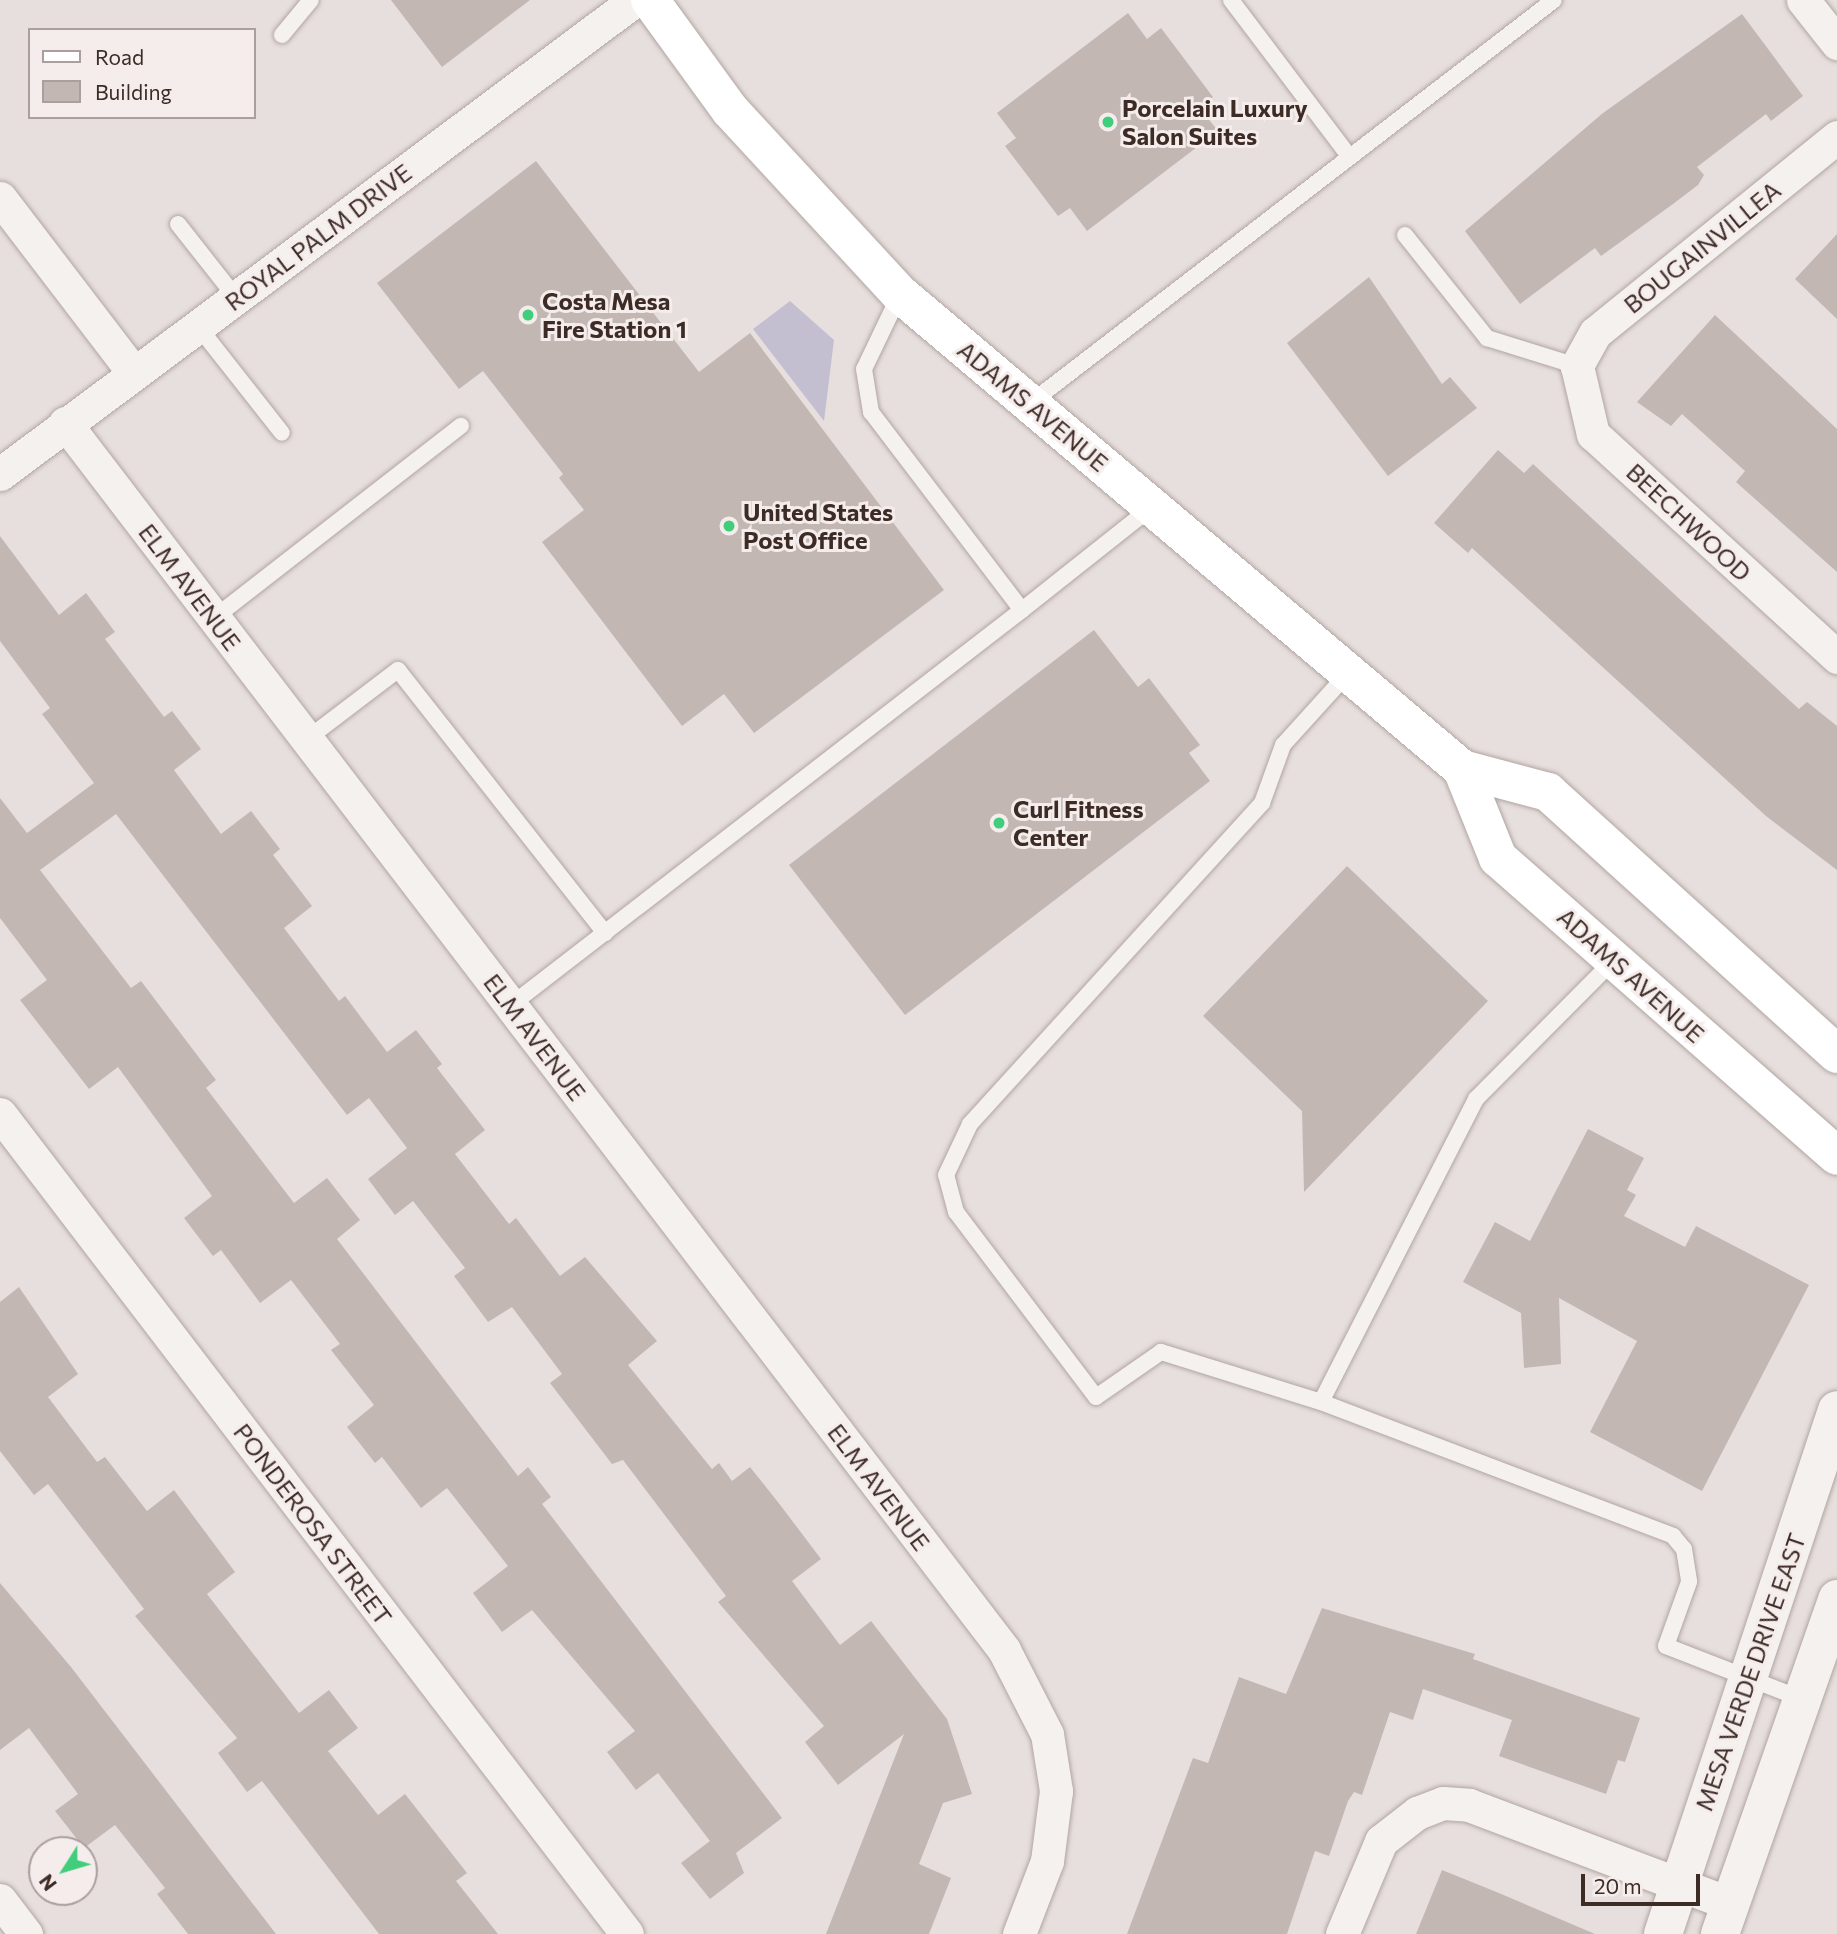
<!DOCTYPE html>
<html>
<head>
<meta charset="utf-8">
<style>
  body { margin:0 }
  #map { position:relative; width:1837px; height:1934px; overflow:hidden; background:#e7dfdd; font-family:Commissioner,sans-serif }
  div>[style] { position:absolute }
  .green>* { inset:0; background:#c4bed1 }
  .building>* { inset:0; background:#c3b7b4 }
  .roads { filter:drop-shadow(0 0 2px #b1a5a2) drop-shadow(0 0 2px #b1a5a2) }
  .service>* { height:16px; margin:-8px; padding:0 8px; transform-origin:8px; border-radius:8px; background:#f5f1ef }
  .minor>* { height:33px; margin:-16.5px; padding:0 16.5px; transform-origin:16.5px; border-radius:16.5px; background:#f5f1ef }
  .tertiary>* { height:38px; margin:-19px; padding:0 19px; transform-origin:19px; border-radius:19px; background:#f5f1ef }
  .primary>* { height:38px; margin:-19px; padding:0 19px; transform-origin:19px; border-radius:19px; background:#fff }
  .dots>* { width:19px; height:19px; translate:-50% -50%; box-sizing:border-box; border:4px solid #f5edec; border-radius:50% }
  span { translate:-50% -50%; white-space:nowrap; text-align:center; line-height:1.15; -webkit-text-stroke:6px #f5edec; paint-order:stroke }
  .poi-label { font-size:24px; color:#3d2b26; font-weight:700 }
  .left { translate:0 -50%; text-align:left }
  .street-label { font-size:24px; color:#3d2b26 }
  .legend { position:absolute; left:28px; top:28px; width:228px; height:91px; box-sizing:border-box; background:#f5edec; border:2px solid #ab9f9d; margin:0; padding:9px 12px; list-style:none; font-size:21px; color:#3d2b26 }
  .legend li { display:flex; align-items:center; gap:14px; height:35px }
  .legend b { width:35px; border:2px solid #ab9f9d }
  .north { position:absolute; left:28px; top:1836px; width:70px; height:70px; box-sizing:border-box; background:#f5edec; border:2px solid #ab9f9d; border-radius:50%; rotate:233deg; font-size:19px; font-weight:700; line-height:28px; text-align:center; color:#3d2b26 }
  .north::after { content:''; display:block; margin:auto; width:24px; height:32px; background:#40cd7c; clip-path:polygon(50% 0,100% 100%,50% 72%,0 100%) }
  .scale { position:absolute; left:1581px; top:1874px; width:119px; height:32px; box-sizing:border-box; border:4px solid #3d2b26; border-top:0; padding-left:9px; font-size:21px; line-height:24px; white-space:nowrap; color:#3d2b26; -webkit-text-stroke:5px #f5edec; paint-order:stroke }
</style>
</head>
<body>
<div id="map">
  <div class="green">
    <div style="clip-path:polygon(790px 301px,834px 340px,824px 421px,753px 329px)"></div>
  </div>
  <div class="building">
    <div style="clip-path:polygon(391px 0,530px 0,442px 67px)"></div>
    <div style="clip-path:polygon(1128px 13px,1147px 39px,1161px 28px,1213px 97px,1199px 107px,1218px 131px,1087px 231px,1070px 208px,1058px 216px,1005px 146px,1016px 138px,997px 113px)"></div>
    <div style="clip-path:polygon(1742px 14px,1803px 96px,1771px 121px,1766px 114px,1697px 167px,1704px 175px,1698px 185px,1673px 204px,1601px 256px,1595px 248px,1520px 304px,1465px 231px,1603px 113px)"></div>
    <div style="clip-path:polygon(536px 161px,699px 372px,750px 333px,944px 590px,754px 733px,724px 694px,682px 726px,542px 542px,584px 510px,559px 478px,563px 474px,483px 371px,459px 389px,377px 283px)"></div>
    <div style="clip-path:polygon(1837px 234px,1837px 319px,1795px 279px)"></div>
    <div style="clip-path:polygon(1369px 277px,1442px 384px,1450px 377px,1477px 408px,1388px 476px,1287px 343px)"></div>
    <div style="clip-path:polygon(1715px 315px,1837px 429px,1837px 572px,1736px 482px,1745px 471px,1682px 414px,1671px 426px,1637px 402px)"></div>
    <div style="clip-path:polygon(1498px 450px,1524px 473px,1533px 464px,1799px 709px,1807px 702px,1837px 726px,1837px 870px,1766px 816px,1472px 548px,1468px 553px,1434px 523px)"></div>
    <div style="clip-path:polygon(0 536px,59px 615px,86px 593px,115px 632px,105px 639px,164px 717px,172px 711px,201px 749px,174px 770px,221px 834px,251px 811px,280px 849px,273px 855px,312px 906px,284px 928px,339px 1001px,345px 996px,387px 1052px,416px 1030px,442px 1064px,437px 1068px,485px 1130px,455px 1154px,509px 1224px,516px 1218px,560px 1276px,585px 1257px,657px 1341px,628px 1365px,712px 1469px,719px 1463px,732px 1481px,750px 1467px,781px 1506px,821px 1559px,792px 1581px,840px 1645px,871px 1621px,947px 1719px,972px 1794px,943px 1803px,919px 1864px,951px 1878px,929px 1934px,826px 1934px,904px 1734px,838px 1785px,805px 1742px,824px 1726px,718px 1602px,726px 1596px,623px 1460px,612px 1464px,550px 1383px,562px 1374px,512px 1307px,488px 1322px,454px 1276px,465px 1268px,413px 1201px,395px 1215px,368px 1179px,407px 1148px,369px 1098px,347px 1115px,116px 814px,40px 870px,131px 988px,141px 981px,216px 1080px,206px 1088px,294px 1203px,327px 1178px,360px 1220px,337px 1239px,518px 1476px,528px 1467px,551px 1497px,542px 1504px,782px 1818px,736px 1853px,744px 1873px,710px 1899px,681px 1863px,710px 1841px,658px 1773px,636px 1790px,607px 1752px,635px 1731px,532px 1610px,502px 1632px,473px 1593px,508px 1566px,447px 1488px,421px 1508px,382px 1457px,375px 1463px,347px 1427px,374px 1405px,331px 1350px,340px 1344px,291px 1280px,260px 1303px,221px 1250px,213px 1256px,184px 1218px,212px 1196px,118px 1067px,89px 1089px,20px 1000px,47px 980px,0 918px,0 798px,27px 833px,94px 783px,42px 714px,50px 708px,0 641px)"></div>
    <div style="clip-path:polygon(1094px 630px,1138px 687px,1149px 678px,1200px 745px,1189px 753px,1210px 781px,905px 1015px,789px 865px)"></div>
    <div style="clip-path:polygon(1347px 866px,1488px 1001px,1304px 1192px,1302px 1111px,1203px 1016px)"></div>
    <div style="clip-path:polygon(1588px 1129px,1644px 1158px,1627px 1190px,1636px 1195px,1624px 1216px,1685px 1247px,1696px 1226px,1809px 1285px,1702px 1491px,1590px 1432px,1637px 1341px,1559px 1298px,1561px 1364px,1524px 1368px,1521px 1313px,1463px 1282px,1495px 1222px,1530px 1241px)"></div>
    <div style="clip-path:polygon(19px 1287px,78px 1374px,48px 1397px,97px 1462px,105px 1457px,147px 1511px,174px 1490px,235px 1572px,207px 1594px,299px 1713px,329px 1690px,358px 1728px,328px 1751px,378px 1815px,405px 1794px,467px 1873px,456px 1881px,498px 1934px,379px 1934px,262px 1781px,247px 1792px,218px 1753px,237px 1738px,135px 1616px,144px 1609px,48px 1484px,34px 1495px,0 1451px,0 1302px)"></div>
    <div style="clip-path:polygon(0 1583px,71px 1667px,276px 1934px,188px 1934px,157px 1894px,165px 1888px,115px 1825px,84px 1848px,55px 1811px,78px 1794px,29px 1728px,0 1750px)"></div>
    <div style="clip-path:polygon(1322px 1608px,1475px 1654px,1473px 1659px,1640px 1718px,1625px 1762px,1618px 1760px,1606px 1794px,1499px 1756px,1512px 1720px,1423px 1689px,1413px 1720px,1390px 1712px,1362px 1795px,1354px 1792px,1348px 1801px,1329px 1856px,1315px 1851px,1287px 1934px,1127px 1934px,1193px 1758px,1208px 1763px,1239px 1677px,1286px 1694px)"></div>
    <div style="clip-path:polygon(1442px 1870px,1494px 1891px,1595px 1934px,1416px 1934px)"></div>
  </div>
  <div class="roads">
    <div class="service">
      <div style="left:1231px;top:0;width:196px;rotate:52.9deg"></div>
      <div style="left:282px;top:35px;width:45px;rotate:-50.4deg"></div>
      <div style="left:178px;top:224px;width:95px;rotate:51.8deg"></div>
      <div style="left:1405px;top:235px;width:132px;rotate:51.5deg"></div>
      <div style="left:1487px;top:338px;width:94px;rotate:17.3deg"></div>
      <div style="left:900px;top:294px;width:83px;rotate:115.6deg"></div>
      <div style="left:864px;top:369px;width:44px;rotate:80.8deg"></div>
      <div style="left:871px;top:412px;width:249px;rotate:52.7deg"></div>
      <div style="left:1022px;top:610px;width:166px;rotate:-38.4deg"></div>
      <div style="left:197px;top:325px;width:137px;rotate:51.8deg"></div>
      <div style="left:1029px;top:404px;width:662px;rotate:-37.58deg"></div>
      <div style="left:214px;top:618px;width:313px;rotate:-37.9deg"></div>
      <div style="left:307px;top:739px;width:114px;rotate:-37.2deg"></div>
      <div style="left:398px;top:670px;width:335px;rotate:51.8deg"></div>
      <div style="left:1615px;top:959px;width:197px;rotate:134.8deg"></div>
      <div style="left:1476px;top:1099px;width:340px;rotate:117.1deg"></div>
      <div style="left:1321px;top:1402px;width:377px;rotate:20.8deg"></div>
      <div style="left:1673px;top:1536px;width:17px;rotate:50deg"></div>
      <div style="left:1684px;top:1549px;width:33px;rotate:81deg"></div>
      <div style="left:1689px;top:1582px;width:68px;rotate:109.8deg"></div>
      <div style="left:1666px;top:1646px;width:146px;rotate:21.3deg"></div>
      <div style="left:511px;top:1005px;width:646px;rotate:-37.7deg"></div>
      <div style="left:1321px;top:1402px;width:168px;rotate:-162.6deg"></div>
      <div style="left:1161px;top:1352px;width:79px;rotate:145.3deg"></div>
      <div style="left:1096px;top:1397px;width:232px;rotate:-127.1deg"></div>
      <div style="left:956px;top:1212px;width:38px;rotate:-105deg"></div>
      <div style="left:946px;top:1175px;width:56px;rotate:-64.8deg"></div>
      <div style="left:970px;top:1124px;width:434px;rotate:-47.7deg"></div>
      <div style="left:1262px;top:803px;width:62px;rotate:-70.1deg"></div>
      <div style="left:1283px;top:745px;width:97px;rotate:-47.9deg"></div>
    </div>
    <div class="minor">
      <div style="left:1803px;top:0;width:55px;rotate:51.7deg"></div>
      <div style="left:1837px;top:137px;width:311px;rotate:141deg"></div>
      <div style="left:1595px;top:333px;width:38px;rotate:119deg"></div>
      <div style="left:1577px;top:366px;width:70px;rotate:76.8deg"></div>
      <div style="left:1593px;top:434px;width:331px;rotate:42.4deg"></div>
      <div style="left:0;top:198px;width:219px;rotate:52.6deg"></div>
      <div style="left:65px;top:423px;width:1545px;rotate:52.57deg"></div>
      <div style="left:1004px;top:1650px;width:94px;rotate:62.9deg"></div>
      <div style="left:1047px;top:1734px;width:58px;rotate:81deg"></div>
      <div style="left:1056px;top:1791px;width:71px;rotate:97.3deg"></div>
      <div style="left:1047px;top:1861px;width:78px;rotate:111deg"></div>
      <div style="left:0;top:474px;width:792px;rotate:-36.74deg"></div>
      <div style="left:0;top:1114px;width:1032px;rotate:52.6deg"></div>
      <div style="left:0;top:1900px;width:43px;rotate:52.6deg"></div>
      <div style="left:1342px;top:1934px;width:101px;rotate:-67.2deg"></div>
      <div style="left:1381px;top:1841px;width:46px;rotate:-37.9deg"></div>
      <div style="left:1417px;top:1813px;width:28px;rotate:-21deg"></div>
      <div style="left:1443px;top:1803px;width:26px;rotate:4deg"></div>
      <div style="left:1469px;top:1805px;width:280px;rotate:20.7deg"></div>
    </div>
    <div class="tertiary">
      <div style="left:1663px;top:1934px;width:552px;rotate:-71.63deg"></div>
      <div style="left:1720px;top:1934px;width:355px;rotate:-70.7deg"></div>
    </div>
    <div class="primary">
      <div style="left:650px;top:0;width:136px;rotate:54deg"></div>
      <div style="left:730px;top:110px;width:251px;rotate:47.3deg"></div>
      <div style="left:900px;top:294px;width:736px;rotate:40.2deg"></div>
      <div style="left:1462px;top:769px;width:89px;rotate:15deg"></div>
      <div style="left:1548px;top:792px;width:390px;rotate:42.2deg"></div>
      <div style="left:1462px;top:769px;width:96px;rotate:68deg"></div>
      <div style="left:1498px;top:858px;width:451px;rotate:41.3deg"></div>
    </div>
  </div>
  <div class="dots">
    <div style="left:1108px;top:122px;background:#40cd7c"></div>
    <div style="left:528px;top:315px;background:#40cd7c"></div>
    <div style="left:729px;top:526px;background:#40cd7c"></div>
    <div style="left:999px;top:823px;background:#40cd7c"></div>
  </div>
  <div class="poi-label">
    <span class="left" style="left:1122px;top:122px">Porcelain Luxury<br>Salon Suites</span>
    <span class="left" style="left:542px;top:315px">Costa Mesa<br>Fire Station 1</span>
    <span class="left" style="left:743px;top:526px">United States<br>Post Office</span>
    <span class="left" style="left:1013px;top:823px">Curl Fitness<br>Center</span>
  </div>
  <div class="street-label">
    <span style="left:318px;top:237px;rotate:-37deg">ROYAL PALM DRIVE</span>
    <span style="left:1702px;top:247px;rotate:-39deg">BOUGAINVILLEA</span>
    <span style="left:1033px;top:406px;rotate:40deg">ADAMS AVENUE</span>
    <span style="left:1689px;top:522px;rotate:43deg">BEECHWOOD</span>
    <span style="left:190px;top:587px;rotate:53deg">ELM AVENUE</span>
    <span style="left:1631px;top:975px;rotate:42deg">ADAMS AVENUE</span>
    <span style="left:535px;top:1037px;rotate:53deg">ELM AVENUE</span>
    <span style="left:879px;top:1487px;rotate:53deg">ELM AVENUE</span>
    <span style="left:313px;top:1524px;rotate:53deg">PONDEROSA STREET</span>
    <span style="left:1750px;top:1672px;rotate:-71deg">MESA VERDE DRIVE EAST</span>
  </div>
  <ul class="legend">
  <li><b style="height:9px;background:#fff"></b>Road</li>
  <li><b style="height:19px;background:#c3b7b4"></b>Building</li>
  </ul>
  <div class="north">N</div>
  <div class="scale">20 m</div>
</div>
</body>
</html>
